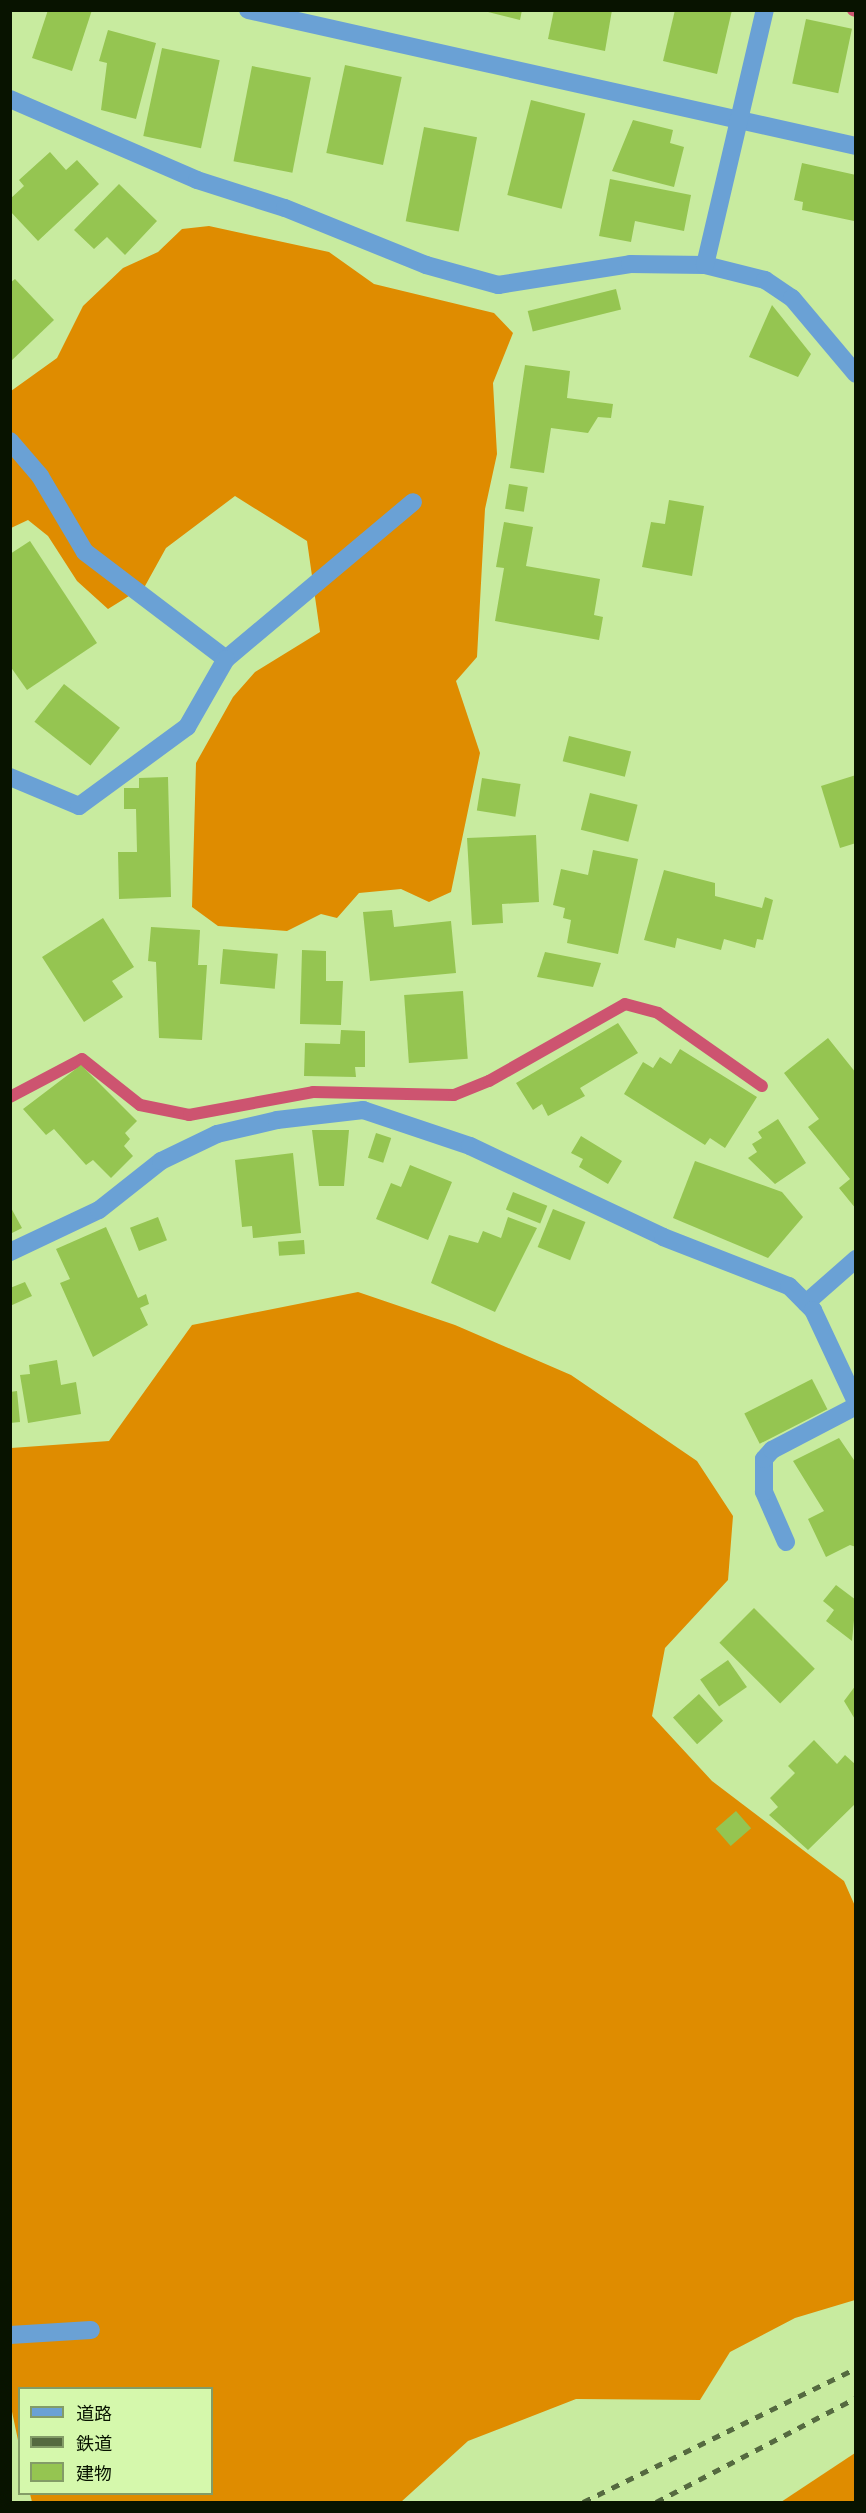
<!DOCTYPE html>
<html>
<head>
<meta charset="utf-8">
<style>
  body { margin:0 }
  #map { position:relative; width:866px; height:2513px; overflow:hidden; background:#c8eb9f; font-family:Commissioner,"Noto Sans JP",sans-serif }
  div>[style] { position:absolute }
  .forest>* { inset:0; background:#df8c00 }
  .stream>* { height:12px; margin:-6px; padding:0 6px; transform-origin:6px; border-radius:6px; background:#cd5470 }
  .building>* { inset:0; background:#95c551; transform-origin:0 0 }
  .service>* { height:18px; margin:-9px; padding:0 9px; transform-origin:9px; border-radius:9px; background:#6aa1d5 }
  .minor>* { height:18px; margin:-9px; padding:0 9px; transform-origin:9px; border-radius:9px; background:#6aa1d5 }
  .rail>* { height:4.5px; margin-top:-2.25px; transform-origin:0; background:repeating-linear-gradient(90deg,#556a40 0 8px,transparent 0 16px) }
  span { translate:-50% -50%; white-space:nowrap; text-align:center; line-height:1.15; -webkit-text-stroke:4.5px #d5f8ac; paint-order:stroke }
  .frame { position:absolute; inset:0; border:12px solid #081300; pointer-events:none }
  .legend { position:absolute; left:18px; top:2387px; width:195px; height:108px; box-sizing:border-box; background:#d5f8ac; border:2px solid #839c67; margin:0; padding:8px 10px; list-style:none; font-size:18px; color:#081300 }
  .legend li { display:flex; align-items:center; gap:12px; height:30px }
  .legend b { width:30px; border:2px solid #839c67 }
</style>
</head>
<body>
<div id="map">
  <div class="forest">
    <div style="clip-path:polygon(209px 226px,329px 252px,374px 284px,494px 313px,513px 333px,493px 383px,497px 454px,485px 509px,477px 657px,456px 681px,480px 753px,451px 892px,429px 902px,401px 889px,359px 893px,337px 918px,321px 914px,287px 931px,218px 926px,192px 907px,196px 763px,233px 697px,255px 672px,320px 632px,307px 541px,235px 496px,166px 548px,145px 586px,108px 609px,77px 581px,48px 536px,28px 520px,11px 528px,11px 391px,57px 358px,83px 306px,123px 268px,158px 252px,182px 229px)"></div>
    <div style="clip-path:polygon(358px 1292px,455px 1325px,571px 1375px,697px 1461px,733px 1516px,728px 1580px,665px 1648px,652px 1716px,712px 1781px,844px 1881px,855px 1906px,855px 2300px,795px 2318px,730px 2352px,700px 2400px,576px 2399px,468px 2441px,401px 2502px,32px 2502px,30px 2494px,212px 2494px,212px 2388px,20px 2388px,19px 2445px,11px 2407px,11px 1448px,109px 1441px,192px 1325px)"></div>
    <div style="clip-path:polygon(855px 2453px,855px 2502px,781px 2502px)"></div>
  </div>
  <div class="stream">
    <div style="left:853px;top:10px;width:3px;rotate:18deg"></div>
    <div style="left:10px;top:1097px;width:81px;rotate:-27.8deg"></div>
    <div style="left:82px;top:1059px;width:74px;rotate:38.4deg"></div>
    <div style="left:140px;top:1105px;width:50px;rotate:11.5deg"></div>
    <div style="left:189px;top:1115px;width:126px;rotate:-10.5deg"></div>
    <div style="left:313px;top:1092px;width:141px;rotate:1.2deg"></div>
    <div style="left:454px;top:1095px;width:38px;rotate:-22deg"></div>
    <div style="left:489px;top:1081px;width:156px;rotate:-29.5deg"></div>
    <div style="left:625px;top:1004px;width:34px;rotate:15deg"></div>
    <div style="left:658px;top:1013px;width:127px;rotate:35.1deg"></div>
  </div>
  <div class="building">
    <div style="clip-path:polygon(48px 10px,92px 10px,72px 71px,32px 58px)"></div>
    <div style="clip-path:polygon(480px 10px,522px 10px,520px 20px)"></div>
    <div style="clip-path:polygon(554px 10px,612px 10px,605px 51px,548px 39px)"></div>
    <div style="clip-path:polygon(675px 10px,732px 10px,717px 74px,663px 61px)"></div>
    <div style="left:806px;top:19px;width:47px;height:66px;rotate:12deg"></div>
    <div style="clip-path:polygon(108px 30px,156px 43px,136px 119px,101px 110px,107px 63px,99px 61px)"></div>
    <div style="left:162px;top:48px;width:59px;height:90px;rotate:12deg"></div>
    <div style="left:345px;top:65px;width:58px;height:90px;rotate:12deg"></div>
    <div style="left:252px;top:66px;width:60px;height:97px;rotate:11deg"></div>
    <div style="left:531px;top:100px;width:56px;height:98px;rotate:14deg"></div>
    <div style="clip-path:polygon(633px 120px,673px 130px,670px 143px,684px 147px,674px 187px,612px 171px)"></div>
    <div style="left:424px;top:127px;width:54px;height:96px;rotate:11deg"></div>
    <div style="clip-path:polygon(50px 152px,66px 170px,77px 160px,99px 184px,38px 241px,10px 211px,10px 199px,24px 186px,19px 180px)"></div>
    <div style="clip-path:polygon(802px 163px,856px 175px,854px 221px,802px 210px,803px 202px,794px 200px)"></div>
    <div style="clip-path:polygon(610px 179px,691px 195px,684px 231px,635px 221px,631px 242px,599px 236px)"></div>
    <div style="clip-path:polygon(119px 184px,157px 221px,125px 255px,107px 237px,94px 249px,74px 230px)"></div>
    <div style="clip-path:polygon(15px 279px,54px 320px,10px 362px,10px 283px)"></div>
    <div style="left:616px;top:289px;width:21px;height:91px;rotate:76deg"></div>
    <div style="clip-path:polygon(772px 305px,811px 354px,798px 377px,749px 357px)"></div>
    <div style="clip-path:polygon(525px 365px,570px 371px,567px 398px,613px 404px,611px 418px,598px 417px,588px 433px,551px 428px,544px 473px,510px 468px)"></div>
    <div style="left:509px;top:484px;width:19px;height:25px;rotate:9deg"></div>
    <div style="clip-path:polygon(669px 500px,704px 506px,692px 576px,642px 567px,651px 522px,665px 524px)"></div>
    <div style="clip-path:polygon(504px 522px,533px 527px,526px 566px,600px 579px,594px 615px,603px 617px,599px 640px,495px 621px,504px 568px,496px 567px)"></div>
    <div style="clip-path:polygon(30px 541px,97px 643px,27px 690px,10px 666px,10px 554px)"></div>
    <div style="left:64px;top:684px;width:71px;height:48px;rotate:38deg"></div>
    <div style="left:569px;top:736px;width:64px;height:26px;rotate:14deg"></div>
    <div style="clip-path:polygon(856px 775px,856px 843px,840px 848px,821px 786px)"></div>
    <div style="clip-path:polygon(168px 777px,171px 897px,119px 899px,118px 852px,137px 852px,136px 809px,124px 809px,124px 788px,139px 788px,139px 778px)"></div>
    <div style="left:482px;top:778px;width:39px;height:33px;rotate:9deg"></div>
    <div style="left:590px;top:793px;width:49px;height:38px;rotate:14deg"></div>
    <div style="clip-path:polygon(536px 835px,539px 902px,502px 904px,503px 923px,472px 925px,467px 838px)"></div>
    <div style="clip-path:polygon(593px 850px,638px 859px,618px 954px,567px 943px,571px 920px,563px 918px,565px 908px,553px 905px,561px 869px,588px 875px)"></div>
    <div style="clip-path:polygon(664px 870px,715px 883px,715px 896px,762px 908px,765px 897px,773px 900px,763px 940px,757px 939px,755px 948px,724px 939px,721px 950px,677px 938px,675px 948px,644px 940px)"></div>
    <div style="clip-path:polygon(392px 910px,394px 927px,451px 921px,456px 973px,370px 981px,363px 912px)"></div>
    <div style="clip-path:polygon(103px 918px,134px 967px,112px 981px,123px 997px,84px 1022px,42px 957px)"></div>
    <div style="clip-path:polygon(151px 927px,200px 930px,198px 965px,207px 965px,202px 1040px,159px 1038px,156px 962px,148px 961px)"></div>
    <div style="left:223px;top:949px;width:55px;height:35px;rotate:5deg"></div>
    <div style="clip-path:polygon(302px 950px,326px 951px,326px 981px,343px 981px,341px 1025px,300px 1024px)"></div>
    <div style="clip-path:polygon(545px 952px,601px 963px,593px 987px,537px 977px)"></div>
    <div style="left:463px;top:991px;width:68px;height:59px;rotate:86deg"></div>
    <div style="clip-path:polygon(618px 1023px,638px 1053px,580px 1088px,585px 1096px,548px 1116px,542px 1104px,533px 1110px,516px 1083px)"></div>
    <div style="clip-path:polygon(341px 1030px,365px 1031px,365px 1067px,355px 1067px,356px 1077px,304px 1076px,305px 1043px,340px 1044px)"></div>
    <div style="clip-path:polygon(828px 1038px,856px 1073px,856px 1209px,839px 1188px,850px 1179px,808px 1127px,819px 1119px,784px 1073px)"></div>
    <div style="clip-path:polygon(680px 1049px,757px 1097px,725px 1148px,710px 1138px,705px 1145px,624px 1094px,643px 1062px,653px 1068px,660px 1057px,671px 1064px)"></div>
    <div style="clip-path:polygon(81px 1065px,137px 1121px,125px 1133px,130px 1139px,124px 1146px,133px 1156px,111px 1178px,93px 1160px,86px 1165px,54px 1129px,46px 1135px,23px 1109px)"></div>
    <div style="clip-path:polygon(778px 1119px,806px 1163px,775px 1184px,748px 1158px,757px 1152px,752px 1144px,762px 1138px,758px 1132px)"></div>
    <div style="clip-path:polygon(312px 1130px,349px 1130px,344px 1186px,319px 1186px)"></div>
    <div style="left:376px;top:1133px;width:16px;height:26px;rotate:18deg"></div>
    <div style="clip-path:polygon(581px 1136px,622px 1161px,608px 1184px,579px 1167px,583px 1159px,571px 1153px)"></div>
    <div style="clip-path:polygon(293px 1153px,301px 1233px,253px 1238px,252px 1226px,242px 1227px,235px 1160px)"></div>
    <div style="clip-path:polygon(695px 1161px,782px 1192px,803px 1217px,768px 1258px,673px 1218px)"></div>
    <div style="clip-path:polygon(410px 1165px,452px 1182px,428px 1240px,376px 1219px,391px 1183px,401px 1187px)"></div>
    <div style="left:513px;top:1192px;width:37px;height:19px;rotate:22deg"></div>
    <div style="clip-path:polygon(10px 1206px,22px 1228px,10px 1234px)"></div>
    <div style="left:553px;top:1209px;width:35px;height:41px;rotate:22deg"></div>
    <div style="left:158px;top:1217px;width:25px;height:30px;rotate:69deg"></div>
    <div style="clip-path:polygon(508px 1217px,537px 1228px,495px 1312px,431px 1283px,449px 1235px,478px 1243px,483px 1231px,501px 1238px)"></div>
    <div style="clip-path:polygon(106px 1227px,138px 1298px,146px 1294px,149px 1304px,140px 1308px,148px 1325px,93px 1357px,60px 1283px,70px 1279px,56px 1249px)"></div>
    <div style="left:304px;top:1240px;width:14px;height:26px;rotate:86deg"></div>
    <div style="clip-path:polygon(25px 1282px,32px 1296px,10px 1306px,10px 1288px)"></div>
    <div style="clip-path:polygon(57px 1360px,61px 1385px,76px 1382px,81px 1414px,28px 1423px,20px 1375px,30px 1374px,29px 1365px)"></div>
    <div style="left:812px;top:1379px;width:34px;height:76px;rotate:63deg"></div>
    <div style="clip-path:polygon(17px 1391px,20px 1422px,10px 1423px,10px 1392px)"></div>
    <div style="clip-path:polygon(839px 1438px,856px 1463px,856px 1547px,850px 1545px,826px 1557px,808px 1519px,824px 1511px,793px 1461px)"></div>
    <div style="clip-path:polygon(836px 1585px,856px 1600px,852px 1641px,826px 1621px,834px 1610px,823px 1601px)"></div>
    <div style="left:754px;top:1608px;width:86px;height:49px;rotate:45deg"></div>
    <div style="left:728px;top:1660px;width:33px;height:34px;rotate:55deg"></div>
    <div style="clip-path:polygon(856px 1685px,856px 1721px,844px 1701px)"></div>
    <div style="left:699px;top:1694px;width:36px;height:35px;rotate:48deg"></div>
    <div style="clip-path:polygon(814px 1740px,837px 1764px,845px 1755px,856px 1765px,856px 1803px,808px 1850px,769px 1815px,778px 1807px,770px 1798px,795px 1773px,788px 1766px)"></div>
    <div style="left:736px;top:1811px;width:23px;height:27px;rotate:49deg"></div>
  </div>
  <div class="service">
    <div style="left:806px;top:1303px;width:67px;rotate:-41.3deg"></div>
    <div style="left:786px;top:1542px;width:55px;rotate:-113.7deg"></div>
    <div style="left:764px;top:1492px;width:33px;rotate:-90deg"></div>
    <div style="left:764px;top:1459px;width:12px;rotate:-48deg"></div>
    <div style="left:772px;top:1450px;width:95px;rotate:-27.6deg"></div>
  </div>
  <div class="minor">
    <div style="left:248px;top:10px;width:623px;rotate:12.61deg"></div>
    <div style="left:10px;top:99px;width:204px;rotate:23.4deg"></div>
    <div style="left:197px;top:180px;width:92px;rotate:17.7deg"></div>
    <div style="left:285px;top:208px;width:152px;rotate:22deg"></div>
    <div style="left:426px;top:265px;width:75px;rotate:15.5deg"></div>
    <div style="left:498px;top:285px;width:134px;rotate:-9deg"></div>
    <div style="left:630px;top:264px;width:75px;rotate:0.8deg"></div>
    <div style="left:705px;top:265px;width:62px;rotate:14deg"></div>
    <div style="left:765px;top:280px;width:32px;rotate:34deg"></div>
    <div style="left:792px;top:298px;width:99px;rotate:49.9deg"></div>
    <div style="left:705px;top:265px;width:262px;rotate:-76.8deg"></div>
    <div style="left:10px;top:441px;width:46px;rotate:49.4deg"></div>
    <div style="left:40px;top:476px;width:88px;rotate:59.4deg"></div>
    <div style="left:85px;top:552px;width:177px;rotate:37.2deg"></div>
    <div style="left:226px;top:659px;width:244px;rotate:-40deg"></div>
    <div style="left:10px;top:777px;width:75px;rotate:22.8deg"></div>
    <div style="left:79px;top:806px;width:134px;rotate:-36.2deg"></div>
    <div style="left:187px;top:727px;width:78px;rotate:-60.2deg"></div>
    <div style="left:10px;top:1252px;width:98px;rotate:-25.3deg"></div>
    <div style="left:99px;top:1210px;width:79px;rotate:-38.3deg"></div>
    <div style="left:161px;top:1161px;width:62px;rotate:-25.7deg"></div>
    <div style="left:217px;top:1134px;width:62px;rotate:-13.1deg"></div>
    <div style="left:277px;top:1120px;width:87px;rotate:-6.6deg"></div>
    <div style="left:363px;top:1110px;width:113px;rotate:18.6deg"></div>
    <div style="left:470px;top:1146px;width:213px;rotate:25.2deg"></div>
    <div style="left:663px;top:1237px;width:135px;rotate:21.3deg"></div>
    <div style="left:789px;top:1286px;width:34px;rotate:45deg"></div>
    <div style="left:813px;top:1310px;width:102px;rotate:64.9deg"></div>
    <div style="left:10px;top:2335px;width:81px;rotate:-3.5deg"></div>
  </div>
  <div class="rail">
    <div style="left:583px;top:2502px;width:304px;rotate:-26.1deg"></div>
    <div style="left:656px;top:2502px;width:225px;rotate:-27.5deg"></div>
  </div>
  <div class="frame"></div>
  <ul class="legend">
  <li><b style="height:8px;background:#6aa1d5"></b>道路</li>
  <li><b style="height:8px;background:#556a40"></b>鉄道</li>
  <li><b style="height:16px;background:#95c551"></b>建物</li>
  </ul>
</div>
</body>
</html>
